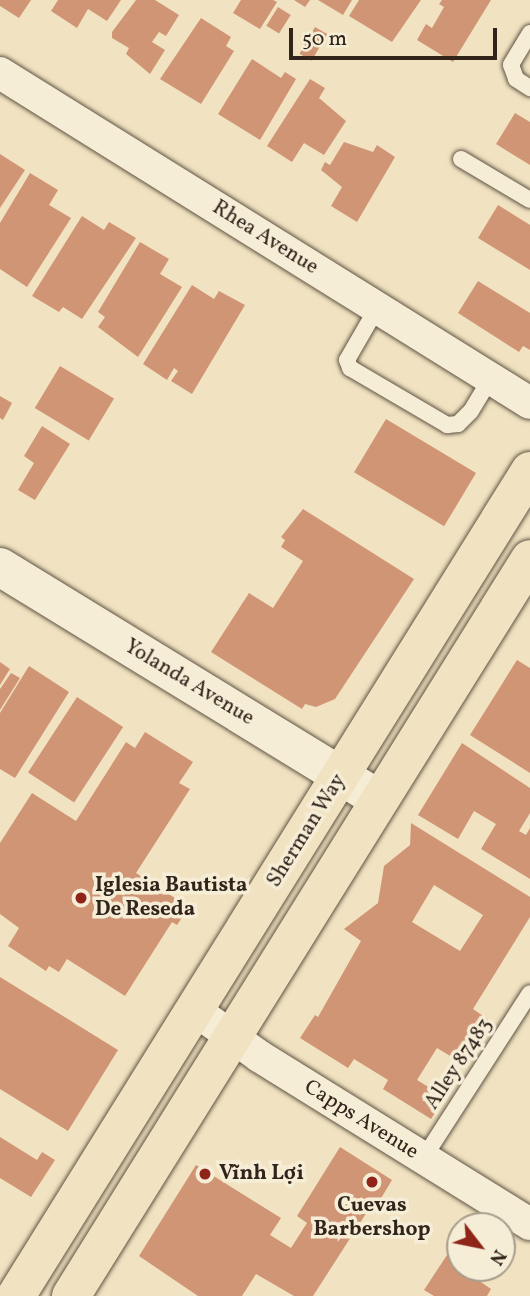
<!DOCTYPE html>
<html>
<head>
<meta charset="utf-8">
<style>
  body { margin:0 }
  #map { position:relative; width:530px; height:1296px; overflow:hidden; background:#f1e3c1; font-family:Vollkorn,serif }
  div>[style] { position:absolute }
  .building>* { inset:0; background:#d09575; transform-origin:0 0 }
  .roads { filter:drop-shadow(0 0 2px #605444) drop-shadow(0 0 2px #605444) }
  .service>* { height:16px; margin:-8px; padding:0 8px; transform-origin:8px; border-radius:8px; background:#f6edd7 }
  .minor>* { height:32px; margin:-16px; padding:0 16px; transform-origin:16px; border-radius:16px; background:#f6edd7 }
  .tertiary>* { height:38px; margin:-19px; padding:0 19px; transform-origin:19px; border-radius:19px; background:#f6edd7 }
  .primary>* { height:38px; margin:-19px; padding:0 19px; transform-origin:19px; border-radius:19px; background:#f1e3c1 }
  .dots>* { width:19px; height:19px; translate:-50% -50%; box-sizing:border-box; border:4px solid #f6edd7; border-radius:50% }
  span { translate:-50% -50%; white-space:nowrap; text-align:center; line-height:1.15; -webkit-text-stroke:7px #f6edd7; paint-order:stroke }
  .street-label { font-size:21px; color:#30241b }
  .poi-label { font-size:21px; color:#30241b; font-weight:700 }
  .left { translate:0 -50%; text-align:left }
  .north { position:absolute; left:446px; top:1212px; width:70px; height:70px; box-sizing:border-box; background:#f6edd7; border:2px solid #a79d8c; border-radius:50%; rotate:122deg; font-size:19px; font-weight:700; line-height:28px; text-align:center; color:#30241b }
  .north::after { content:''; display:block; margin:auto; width:24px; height:32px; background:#8f2418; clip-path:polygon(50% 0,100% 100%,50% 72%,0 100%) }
  .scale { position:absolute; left:289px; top:28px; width:208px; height:32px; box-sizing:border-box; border:4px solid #30241b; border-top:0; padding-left:9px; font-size:21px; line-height:24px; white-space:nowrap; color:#30241b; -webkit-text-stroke:5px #f6edd7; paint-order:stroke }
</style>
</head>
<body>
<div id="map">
  <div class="building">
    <div style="clip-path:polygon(0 0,31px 0,19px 18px,0 6px)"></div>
    <div style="clip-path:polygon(58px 0,121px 0,107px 21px,88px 9px,77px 28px,51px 11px)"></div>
    <div style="clip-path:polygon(136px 0,155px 0,179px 15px,166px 36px,159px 32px,152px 42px,165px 50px,150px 74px,126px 54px,129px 48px,112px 38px,112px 32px)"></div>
    <div style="clip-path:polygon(241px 0,273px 0,277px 2px,260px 29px,233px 13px)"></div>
    <div style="clip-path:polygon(294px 0,310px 0,305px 7px)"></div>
    <div style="clip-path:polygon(318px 0,352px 0,343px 15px)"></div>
    <div style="clip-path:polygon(359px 0,421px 0,392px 42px,349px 16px)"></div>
    <div style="clip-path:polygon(442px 0,491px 0,453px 62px,417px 40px,426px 24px,432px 28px,444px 7px,439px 4px)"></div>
    <div style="left:278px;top:7px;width:15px;height:22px;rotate:32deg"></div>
    <div style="clip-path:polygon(201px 18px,231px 37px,226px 46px,234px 51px,201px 104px,160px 79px)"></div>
    <div style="left:315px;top:27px;width:14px;height:31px;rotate:30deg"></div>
    <div style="clip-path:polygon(252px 59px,281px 78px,285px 72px,296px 79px,260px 140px,218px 114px)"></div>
    <div style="clip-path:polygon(310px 79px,325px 88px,319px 98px,346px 121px,324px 155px,304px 143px,292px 162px,267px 146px)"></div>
    <div style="clip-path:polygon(515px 113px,530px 122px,530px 165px,496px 144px)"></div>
    <div style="clip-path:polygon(344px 142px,373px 152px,377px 145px,395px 157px,357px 222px,331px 206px,342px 187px,321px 170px,325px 162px,330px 165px)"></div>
    <div style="clip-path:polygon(0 154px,25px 170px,0 208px)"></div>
    <div style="clip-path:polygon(30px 173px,58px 190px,49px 205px,71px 218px,27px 287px,0 269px,0 223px)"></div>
    <div style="clip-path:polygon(498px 205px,530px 225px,530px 270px,478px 238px)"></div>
    <div style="clip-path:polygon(82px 216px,104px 230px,109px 222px,136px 238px,82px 319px,63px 307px,59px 312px,32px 296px)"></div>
    <div style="clip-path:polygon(140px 242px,169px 259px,160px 274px,182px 287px,138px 357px,98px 327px,105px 317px,98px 312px)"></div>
    <div style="clip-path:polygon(478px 281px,530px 313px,530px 350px,523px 346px,519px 352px,458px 313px)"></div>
    <div style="clip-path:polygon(192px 285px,214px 299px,219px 291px,245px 305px,192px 394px,171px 381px,178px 371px,174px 368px,167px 380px,143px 364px)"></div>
    <div style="left:60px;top:366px;width:63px;height:49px;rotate:31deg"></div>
    <div style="clip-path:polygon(0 396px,12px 403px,3px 420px,0 418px)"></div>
    <div style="left:386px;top:419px;width:105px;height:62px;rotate:31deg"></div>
    <div style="clip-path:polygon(42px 426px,70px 444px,35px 500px,18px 490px,34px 463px,24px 456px)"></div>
    <div style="clip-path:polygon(303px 509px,414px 579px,335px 699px,316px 707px,305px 704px,302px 709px,211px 652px,249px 593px,273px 608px,303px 561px,281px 547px,285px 540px,281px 537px)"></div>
    <div style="clip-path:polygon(517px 660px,530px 668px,530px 773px,470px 735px)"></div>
    <div style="clip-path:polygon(0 662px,10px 669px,0 685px)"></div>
    <div style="clip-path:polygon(29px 666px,69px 692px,15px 778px,0 769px,0 713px)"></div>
    <div style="clip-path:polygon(11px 673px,20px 678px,0 710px,0 689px)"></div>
    <div style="left:77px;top:697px;width:55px;height:90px;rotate:33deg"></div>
    <div style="clip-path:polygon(145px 732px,193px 762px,179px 783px,190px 789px,136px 873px,189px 907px,177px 925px,172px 922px,125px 996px,67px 959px,59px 972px,49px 966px,46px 971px,8px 946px,19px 928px,0 914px,0 843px,32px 793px,76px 821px,126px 742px,135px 748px)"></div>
    <div style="clip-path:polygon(462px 743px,530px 788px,530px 813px,519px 831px,526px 835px,530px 828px,530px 879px,481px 849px,496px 824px,474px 811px,458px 839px,418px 815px)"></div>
    <div style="clip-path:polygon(evenodd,411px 823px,530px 897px,530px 917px,473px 1009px,489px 1020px,476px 1041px,479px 1043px,465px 1065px,437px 1048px,417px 1080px,445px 1097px,431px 1119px,383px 1089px,388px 1080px,354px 1059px,348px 1068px,300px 1038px,315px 1015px,318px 1017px,361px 941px,344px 929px,378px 903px,384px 866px,410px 845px,411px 823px,434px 885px,483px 915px,460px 951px,412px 922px,434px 885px)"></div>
    <div style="clip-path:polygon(0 977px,118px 1050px,68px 1131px,0 1089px)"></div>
    <div style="clip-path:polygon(0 1137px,37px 1160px,42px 1152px,55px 1160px,31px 1197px,0 1178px)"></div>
    <div style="clip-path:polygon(340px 1147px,392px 1180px,380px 1200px,376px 1198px,313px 1296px,294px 1296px,256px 1274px,242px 1296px,198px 1296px,139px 1256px,196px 1165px,281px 1218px,270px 1235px,291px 1248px,307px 1223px,297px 1216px)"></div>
    <div style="clip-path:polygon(447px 1255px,460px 1268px,480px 1276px,478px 1280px,491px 1289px,487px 1296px,434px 1296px,424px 1290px)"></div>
  </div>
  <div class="roads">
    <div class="service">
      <div style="left:530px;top:33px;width:37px;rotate:121deg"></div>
      <div style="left:511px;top:65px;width:15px;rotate:70deg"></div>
      <div style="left:516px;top:79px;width:17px;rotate:33deg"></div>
      <div style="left:461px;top:159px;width:80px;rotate:30.7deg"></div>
      <div style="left:377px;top:308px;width:60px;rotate:120deg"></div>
      <div style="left:347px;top:360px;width:9px;rotate:69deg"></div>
      <div style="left:350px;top:368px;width:113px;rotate:30.4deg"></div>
      <div style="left:447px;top:425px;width:11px;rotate:-5deg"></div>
      <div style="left:458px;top:424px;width:18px;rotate:-45deg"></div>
      <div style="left:471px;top:411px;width:39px;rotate:-59deg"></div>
      <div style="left:423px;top:1159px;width:197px;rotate:-57.2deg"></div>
    </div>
    <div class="minor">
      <div style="left:0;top:73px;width:624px;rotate:31.91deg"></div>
      <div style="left:196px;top:1011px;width:77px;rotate:35.5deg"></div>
      <div style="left:259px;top:1056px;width:319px;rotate:31.8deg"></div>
    </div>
    <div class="tertiary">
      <div style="left:0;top:567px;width:444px;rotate:31.5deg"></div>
    </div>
    <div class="primary">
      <div style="left:16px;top:1296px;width:972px;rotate:-58.08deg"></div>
      <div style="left:71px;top:1296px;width:868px;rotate:-58.09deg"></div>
    </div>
  </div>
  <div class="dots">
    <div style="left:81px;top:898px;background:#8f2418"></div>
    <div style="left:205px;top:1174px;background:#8f2418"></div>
    <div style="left:372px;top:1182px;background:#8f2418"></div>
  </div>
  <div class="street-label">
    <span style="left:265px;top:238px;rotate:32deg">Rhea Avenue</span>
    <span style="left:189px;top:683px;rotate:31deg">Yolanda Avenue</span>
    <span style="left:307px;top:831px;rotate:-58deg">Sherman Way</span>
    <span style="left:459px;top:1064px;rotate:-57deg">Alley 87483</span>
    <span style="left:361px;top:1120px;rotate:32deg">Capps Avenue</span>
  </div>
  <div class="poi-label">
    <span class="left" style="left:95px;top:898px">Iglesia Bautista<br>De Reseda</span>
    <span class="left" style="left:219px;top:1174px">Vĩnh Lợi</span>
    <span style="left:372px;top:1218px">Cuevas<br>Barbershop</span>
  </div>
  <div class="north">N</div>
  <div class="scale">50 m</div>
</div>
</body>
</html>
